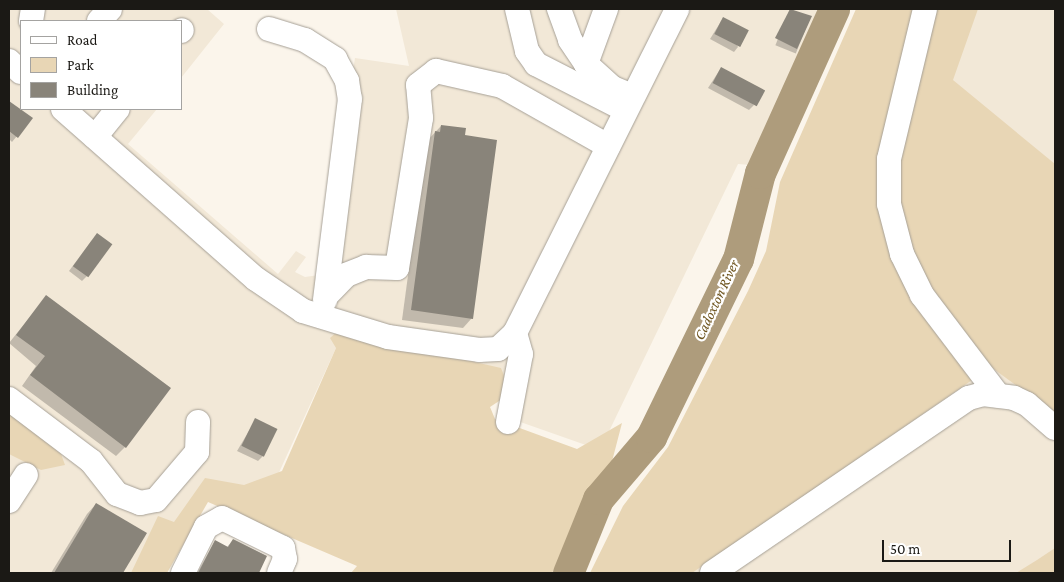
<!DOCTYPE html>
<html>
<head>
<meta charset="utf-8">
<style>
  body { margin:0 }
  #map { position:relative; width:1064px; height:582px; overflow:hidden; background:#fbf5eb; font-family:"Crimson Pro",serif }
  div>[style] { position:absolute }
  .built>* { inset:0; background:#f2e8d7 }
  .green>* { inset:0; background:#e8d6b5 }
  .shadow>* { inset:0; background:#0003; transform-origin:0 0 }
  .river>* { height:31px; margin:-15.5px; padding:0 15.5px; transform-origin:15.5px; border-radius:15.5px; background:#ae9c7c }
  .building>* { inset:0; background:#89847a; transform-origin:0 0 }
  .roads { filter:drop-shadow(0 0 1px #a6a096) drop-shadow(0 0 1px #a6a096) }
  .minor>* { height:24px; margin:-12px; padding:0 12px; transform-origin:12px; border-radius:12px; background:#fff }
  span { translate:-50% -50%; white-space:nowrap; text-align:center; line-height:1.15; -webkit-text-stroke:4.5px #fff; paint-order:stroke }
  .water-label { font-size:15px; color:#6c521b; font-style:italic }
  .frame { position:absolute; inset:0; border:10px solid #1b1915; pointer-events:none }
  .legend { position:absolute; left:20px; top:20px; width:162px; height:90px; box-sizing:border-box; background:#fff; border:1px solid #a4a3a1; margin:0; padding:6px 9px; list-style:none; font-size:15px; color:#1b1915 }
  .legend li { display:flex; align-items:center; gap:10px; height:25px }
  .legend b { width:25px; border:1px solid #a4a3a1 }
  .scale { position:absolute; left:882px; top:540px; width:129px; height:22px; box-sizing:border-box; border:2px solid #1b1915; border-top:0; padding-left:6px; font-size:15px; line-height:18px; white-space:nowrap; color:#1b1915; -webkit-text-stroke:4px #fff; paint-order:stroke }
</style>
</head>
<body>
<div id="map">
  <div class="built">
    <div style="clip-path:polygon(9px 9px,207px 9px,224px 24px,181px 78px,181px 21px,21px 21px,21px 109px,157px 109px,128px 144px,278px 274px,296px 251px,306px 257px,295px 272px,305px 277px,319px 275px,355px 58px,409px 66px,396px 9px,825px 9px,751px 165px,738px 164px,600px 450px,509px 418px,520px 377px,395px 363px,336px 348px,265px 503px,211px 480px,139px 573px,9px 573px)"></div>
    <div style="clip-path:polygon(866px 9px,1055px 9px,1055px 573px,598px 573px,746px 341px)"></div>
  </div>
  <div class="green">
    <div style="clip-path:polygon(856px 9px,978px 9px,953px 80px,1055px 164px,1055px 414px,991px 367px,692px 573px,590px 573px,623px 506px,668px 447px,748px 291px,766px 251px,780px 182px)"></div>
    <div style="clip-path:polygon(338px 331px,501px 368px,511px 393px,490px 407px,495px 419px,577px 449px,622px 423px,609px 473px,552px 573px,351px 573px,357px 566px,208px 502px,167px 573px,131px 573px,158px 516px,174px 522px,205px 478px,244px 485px,282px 471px,336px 348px,330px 338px)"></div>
    <div style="clip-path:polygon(9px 410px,61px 454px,65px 465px,41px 470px,9px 454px)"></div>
    <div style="clip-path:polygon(1055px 548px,1055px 573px,1016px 573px,1037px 560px)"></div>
  </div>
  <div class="shadow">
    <div style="left:790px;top:9px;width:22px;height:39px;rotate:22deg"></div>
    <div style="clip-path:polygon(723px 18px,738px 47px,734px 52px,710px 39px)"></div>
    <div style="clip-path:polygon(721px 68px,754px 105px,749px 110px,708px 88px)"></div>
    <div style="clip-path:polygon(9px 102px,31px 119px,12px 142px,9px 139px)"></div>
    <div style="clip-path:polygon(441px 126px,472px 318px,463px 328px,402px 320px,426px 142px)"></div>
    <div style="clip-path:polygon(92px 240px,87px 276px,82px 281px,69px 271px)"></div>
    <div style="clip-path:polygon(46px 297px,125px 447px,116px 456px,22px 386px,36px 366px,9px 343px)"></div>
    <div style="clip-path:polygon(256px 419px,263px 456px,258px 461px,237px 451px)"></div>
    <div style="clip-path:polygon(96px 504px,145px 533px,122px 573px,51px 573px,87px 514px)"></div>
    <div style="clip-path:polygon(233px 540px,266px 556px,257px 573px,197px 573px,215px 541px,227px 547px)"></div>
  </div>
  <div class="river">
    <div style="left:568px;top:573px;width:80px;rotate:-67.9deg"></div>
    <div style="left:598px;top:499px;width:82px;rotate:-49.5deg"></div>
    <div style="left:651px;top:437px;width:198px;rotate:-64deg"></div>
    <div style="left:738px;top:259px;width:89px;rotate:-75.7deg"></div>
    <div style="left:760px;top:173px;width:180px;rotate:-65.7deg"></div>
  </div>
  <div class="building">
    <div style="clip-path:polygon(790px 9px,812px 16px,797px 49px,775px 38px)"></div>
    <div style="left:723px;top:17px;width:29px;height:19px;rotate:27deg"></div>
    <div style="left:721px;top:67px;width:50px;height:18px;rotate:28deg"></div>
    <div style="clip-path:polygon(9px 101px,33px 118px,18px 138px,9px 131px)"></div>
    <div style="clip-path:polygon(441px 125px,466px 128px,465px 135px,497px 140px,473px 319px,411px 310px,435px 131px,440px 132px)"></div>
    <div style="left:97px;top:233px;width:19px;height:41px;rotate:36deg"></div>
    <div style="clip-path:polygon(46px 295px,171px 388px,126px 448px,30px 375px,45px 356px,16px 335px)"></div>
    <div style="left:255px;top:418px;width:25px;height:31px;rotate:26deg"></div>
    <div style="clip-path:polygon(96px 503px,147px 533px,123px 573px,54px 573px)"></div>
    <div style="clip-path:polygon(233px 539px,267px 556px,259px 573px,198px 573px,215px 540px,228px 547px)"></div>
  </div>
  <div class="roads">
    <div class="minor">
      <div style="left:517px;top:9px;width:43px;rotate:76.6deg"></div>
      <div style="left:527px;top:51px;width:16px;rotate:55deg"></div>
      <div style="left:536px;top:64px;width:101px;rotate:27.1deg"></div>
      <div style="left:559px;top:9px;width:33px;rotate:70deg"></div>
      <div style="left:570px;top:40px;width:29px;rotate:56deg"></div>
      <div style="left:586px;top:64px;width:36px;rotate:42deg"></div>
      <div style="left:613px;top:88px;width:13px;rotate:23deg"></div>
      <div style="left:925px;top:9px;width:154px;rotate:103.5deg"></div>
      <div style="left:889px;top:159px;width:45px;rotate:90deg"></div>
      <div style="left:889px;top:204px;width:52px;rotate:75.4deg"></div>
      <div style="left:902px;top:254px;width:46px;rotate:64deg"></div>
      <div style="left:922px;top:295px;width:126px;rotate:52.8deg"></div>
      <div style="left:31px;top:21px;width:12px;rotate:-81deg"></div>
      <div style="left:99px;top:21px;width:16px;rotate:-47deg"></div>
      <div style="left:269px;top:29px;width:38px;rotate:17deg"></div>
      <div style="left:305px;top:40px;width:36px;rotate:32deg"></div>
      <div style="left:335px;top:59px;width:25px;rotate:61deg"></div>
      <div style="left:347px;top:81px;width:18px;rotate:81deg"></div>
      <div style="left:350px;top:99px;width:203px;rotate:97.1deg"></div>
      <div style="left:181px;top:31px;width:1px;rotate:-45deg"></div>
      <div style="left:9px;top:61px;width:16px;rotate:43deg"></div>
      <div style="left:586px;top:64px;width:59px;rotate:-70deg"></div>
      <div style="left:63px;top:109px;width:257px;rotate:41.4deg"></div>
      <div style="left:256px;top:279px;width:57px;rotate:34.2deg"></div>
      <div style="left:303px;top:311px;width:89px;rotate:17deg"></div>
      <div style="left:388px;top:337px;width:92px;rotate:8.1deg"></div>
      <div style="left:479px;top:350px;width:19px;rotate:-3deg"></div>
      <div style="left:498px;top:349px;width:23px;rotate:-43deg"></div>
      <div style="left:515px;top:333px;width:362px;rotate:-63.4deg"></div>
      <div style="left:95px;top:137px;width:36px;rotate:-51deg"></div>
      <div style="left:326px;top:296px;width:29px;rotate:-46deg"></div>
      <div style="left:346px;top:275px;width:22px;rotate:-22deg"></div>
      <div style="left:366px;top:267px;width:31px;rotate:2deg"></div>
      <div style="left:397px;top:268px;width:152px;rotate:-80.9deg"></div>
      <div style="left:421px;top:118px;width:33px;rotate:-95deg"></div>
      <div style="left:418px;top:85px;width:23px;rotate:-38deg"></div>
      <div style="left:436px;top:71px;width:68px;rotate:12.8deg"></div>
      <div style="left:502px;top:86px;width:122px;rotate:29.5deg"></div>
      <div style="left:9px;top:399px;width:103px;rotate:37.1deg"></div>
      <div style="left:91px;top:461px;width:42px;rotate:51.8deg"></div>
      <div style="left:117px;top:494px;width:25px;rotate:21deg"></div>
      <div style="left:140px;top:503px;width:16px;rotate:-11deg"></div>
      <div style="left:156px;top:500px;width:63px;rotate:-49.5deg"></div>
      <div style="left:197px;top:452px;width:30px;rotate:-88deg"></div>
      <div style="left:508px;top:422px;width:69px;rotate:-79.2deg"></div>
      <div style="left:521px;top:354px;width:22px;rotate:-106deg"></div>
      <div style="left:9px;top:501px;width:31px;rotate:-57deg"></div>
      <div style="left:183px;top:573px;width:51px;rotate:-63.4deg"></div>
      <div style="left:206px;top:527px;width:18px;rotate:-29deg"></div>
      <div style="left:222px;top:518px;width:68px;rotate:26.2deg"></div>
      <div style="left:283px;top:548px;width:11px;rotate:80deg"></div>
      <div style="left:285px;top:559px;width:15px;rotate:113deg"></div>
      <div style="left:712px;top:573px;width:311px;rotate:-34.3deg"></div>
      <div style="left:969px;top:398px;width:15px;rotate:-16deg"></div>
      <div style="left:983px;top:394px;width:31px;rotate:7deg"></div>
      <div style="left:1014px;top:398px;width:14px;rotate:25deg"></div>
      <div style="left:1027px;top:404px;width:37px;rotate:41deg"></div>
    </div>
  </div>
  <div class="water-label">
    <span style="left:717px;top:300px;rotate:-65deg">Cadoxton River</span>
  </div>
  <div class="frame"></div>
  <ul class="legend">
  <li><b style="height:6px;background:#fff"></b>Road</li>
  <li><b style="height:14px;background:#e8d6b5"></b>Park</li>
  <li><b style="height:14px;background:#89847a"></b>Building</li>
  </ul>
  <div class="scale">50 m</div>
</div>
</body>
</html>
